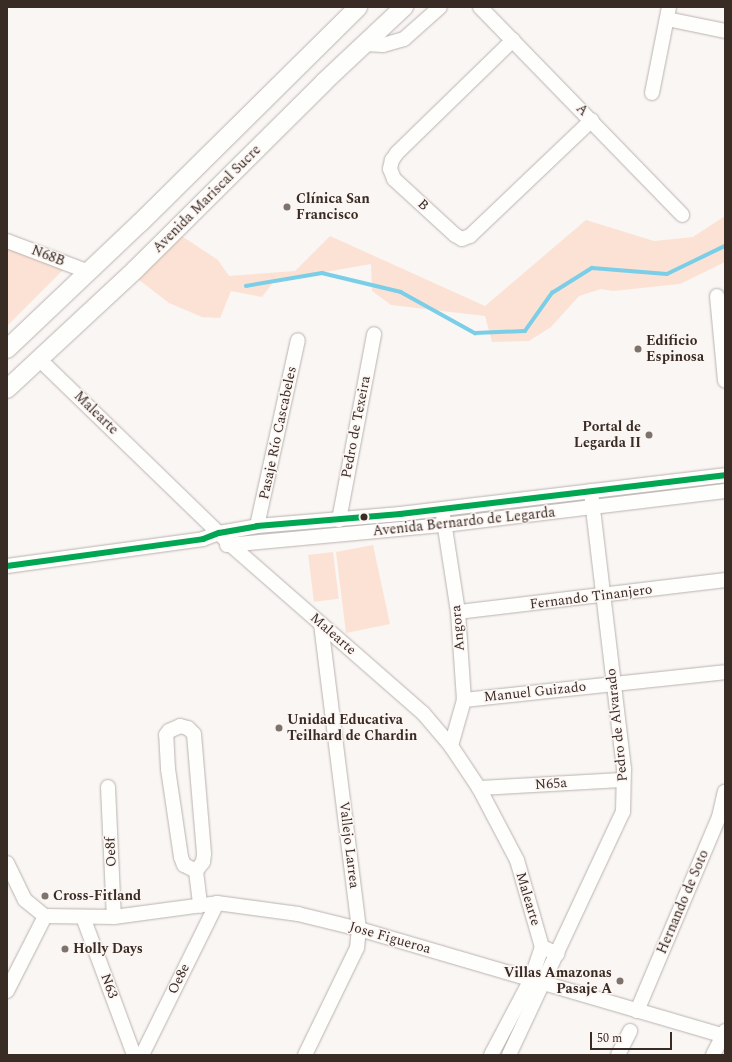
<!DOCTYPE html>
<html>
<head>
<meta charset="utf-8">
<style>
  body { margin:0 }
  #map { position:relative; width:732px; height:1062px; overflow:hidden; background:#faf6f4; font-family:Spectral,serif }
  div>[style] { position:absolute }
  .green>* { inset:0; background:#fce2d4; transform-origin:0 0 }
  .stream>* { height:3.5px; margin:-1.75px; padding:0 1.75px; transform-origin:1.75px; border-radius:1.75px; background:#7bcee7 }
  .roads { filter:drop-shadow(0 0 1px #bab3af) drop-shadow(0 0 1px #bab3af) }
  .minor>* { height:14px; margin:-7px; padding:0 7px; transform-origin:7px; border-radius:7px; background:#fefefd }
  .major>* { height:18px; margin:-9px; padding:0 9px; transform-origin:9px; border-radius:9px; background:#fefefd }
  .bus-1>* { height:6px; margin:-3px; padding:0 3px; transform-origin:3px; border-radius:3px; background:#00a651 }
  .dots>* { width:11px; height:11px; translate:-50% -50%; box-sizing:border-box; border:2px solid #fcf5f2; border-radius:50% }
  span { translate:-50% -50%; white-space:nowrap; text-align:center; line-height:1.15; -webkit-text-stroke:3px #fcf5f2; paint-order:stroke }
  .street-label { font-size:14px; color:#382c25 }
  .poi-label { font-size:14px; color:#382c25; font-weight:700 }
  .left { translate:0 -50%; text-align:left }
  .right { translate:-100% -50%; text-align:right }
  .frame { position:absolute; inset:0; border:8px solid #382c25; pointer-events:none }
  .scale { position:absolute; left:590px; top:1032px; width:82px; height:18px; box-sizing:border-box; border:2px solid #382c25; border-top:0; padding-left:5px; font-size:12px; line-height:14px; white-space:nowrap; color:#382c25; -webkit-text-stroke:3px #fcf5f2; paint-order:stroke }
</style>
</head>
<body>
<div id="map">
  <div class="green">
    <div style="clip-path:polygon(725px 216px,725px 262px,680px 284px,613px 291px,601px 289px,579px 296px,551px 327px,529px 341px,492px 342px,485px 316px,391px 305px,372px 291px,371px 264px,274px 281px,262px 297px,231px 291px,220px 318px,202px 317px,169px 303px,134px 276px,174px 231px,218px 260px,229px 276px,295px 271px,330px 236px,485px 306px,586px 220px,654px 241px,693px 237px)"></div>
    <div style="clip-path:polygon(7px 248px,64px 269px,7px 326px)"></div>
    <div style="clip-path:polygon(373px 545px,390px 624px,346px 633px,336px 552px)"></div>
    <div style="left:333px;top:552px;width:47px;height:25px;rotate:83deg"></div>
  </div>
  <div class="stream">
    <div style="left:246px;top:286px;width:77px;rotate:-9.7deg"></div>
    <div style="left:322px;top:273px;width:81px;rotate:13.5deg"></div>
    <div style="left:401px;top:292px;width:85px;rotate:29deg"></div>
    <div style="left:475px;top:333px;width:50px;rotate:-2.3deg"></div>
    <div style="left:525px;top:331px;width:47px;rotate:-54.6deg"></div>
    <div style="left:552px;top:293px;width:47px;rotate:-32deg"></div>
    <div style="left:592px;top:268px;width:75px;rotate:4.6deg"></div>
    <div style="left:667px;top:274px;width:64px;rotate:-25.8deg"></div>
  </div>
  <div class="roads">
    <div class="minor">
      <div style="left:480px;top:7px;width:290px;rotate:45.8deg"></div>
      <div style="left:667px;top:19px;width:59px;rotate:11.7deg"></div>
      <div style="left:513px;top:40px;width:162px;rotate:135.8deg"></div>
      <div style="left:397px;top:153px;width:9px;rotate:126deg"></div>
      <div style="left:392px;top:160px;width:9px;rotate:103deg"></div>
      <div style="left:390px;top:169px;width:11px;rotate:68deg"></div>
      <div style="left:394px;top:179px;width:83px;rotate:42.6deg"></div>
      <div style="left:455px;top:235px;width:8px;rotate:30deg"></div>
      <div style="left:462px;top:239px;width:9px;rotate:-21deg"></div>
      <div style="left:470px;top:236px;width:168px;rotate:-43.6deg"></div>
      <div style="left:365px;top:44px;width:18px;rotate:3deg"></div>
      <div style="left:383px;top:45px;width:22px;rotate:-16deg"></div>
      <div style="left:404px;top:39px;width:48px;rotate:-41.6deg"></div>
      <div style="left:652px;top:93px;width:88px;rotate:-78.8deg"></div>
      <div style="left:7px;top:241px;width:88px;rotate:20.7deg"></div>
      <div style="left:717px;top:296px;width:85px;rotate:84.6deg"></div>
      <div style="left:39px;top:359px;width:269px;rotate:44.1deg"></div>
      <div style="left:232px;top:546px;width:254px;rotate:41.2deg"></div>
      <div style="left:423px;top:713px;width:43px;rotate:49.7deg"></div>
      <div style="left:451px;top:746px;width:50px;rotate:56.3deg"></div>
      <div style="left:479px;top:788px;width:81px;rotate:62.2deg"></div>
      <div style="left:517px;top:860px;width:91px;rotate:74deg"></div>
      <div style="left:542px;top:947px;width:17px;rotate:24deg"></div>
      <div style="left:443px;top:515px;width:98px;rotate:81.2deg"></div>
      <div style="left:458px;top:612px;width:88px;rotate:86.1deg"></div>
      <div style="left:464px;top:700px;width:48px;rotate:105.8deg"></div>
      <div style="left:339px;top:520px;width:189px;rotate:-79.3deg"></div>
      <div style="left:257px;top:526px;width:190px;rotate:-77.6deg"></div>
      <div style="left:227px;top:545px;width:218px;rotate:-5.3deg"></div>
      <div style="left:444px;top:525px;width:283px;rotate:-6.9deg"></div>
      <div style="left:7px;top:566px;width:198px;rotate:-7.8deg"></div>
      <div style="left:203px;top:539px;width:17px;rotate:-21deg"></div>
      <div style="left:219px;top:533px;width:39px;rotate:-10deg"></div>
      <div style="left:257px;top:526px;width:144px;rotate:-4.8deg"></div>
      <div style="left:400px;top:514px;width:327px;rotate:-6.8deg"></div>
      <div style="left:458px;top:612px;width:269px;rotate:-6.8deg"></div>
      <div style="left:464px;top:700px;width:262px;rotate:-6.1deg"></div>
      <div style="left:108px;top:787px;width:130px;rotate:87.4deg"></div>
      <div style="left:479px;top:788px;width:144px;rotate:-3.2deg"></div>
      <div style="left:7px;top:863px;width:41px;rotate:64.1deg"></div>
      <div style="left:25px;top:900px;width:26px;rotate:39deg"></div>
      <div style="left:45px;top:916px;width:69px;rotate:0.8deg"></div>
      <div style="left:114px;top:917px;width:104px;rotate:-7.7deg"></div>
      <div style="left:217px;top:903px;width:82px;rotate:7.7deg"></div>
      <div style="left:298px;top:914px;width:63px;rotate:13.8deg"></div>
      <div style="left:359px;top:929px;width:381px;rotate:16.3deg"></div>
      <div style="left:196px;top:871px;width:13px;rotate:-153deg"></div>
      <div style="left:184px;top:865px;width:9px;rotate:-111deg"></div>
      <div style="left:181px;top:857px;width:89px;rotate:-98.4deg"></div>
      <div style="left:168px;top:769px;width:34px;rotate:-93deg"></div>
      <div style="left:166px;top:735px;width:5px;rotate:-53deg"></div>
      <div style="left:169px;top:731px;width:12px;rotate:-24deg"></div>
      <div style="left:180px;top:726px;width:8px;rotate:14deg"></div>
      <div style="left:188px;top:728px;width:8px;rotate:45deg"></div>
      <div style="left:194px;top:734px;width:120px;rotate:85.2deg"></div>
      <div style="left:204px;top:854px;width:8px;rotate:97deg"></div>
      <div style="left:203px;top:862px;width:11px;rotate:128deg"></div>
      <div style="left:196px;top:871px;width:35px;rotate:83deg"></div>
      <div style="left:83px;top:917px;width:147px;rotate:69.7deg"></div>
      <div style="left:7px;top:991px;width:84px;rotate:-63.1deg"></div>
      <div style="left:637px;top:1011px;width:211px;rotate:-67.1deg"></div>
      <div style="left:719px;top:817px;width:26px;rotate:-77deg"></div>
      <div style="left:142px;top:1055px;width:169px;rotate:-63.7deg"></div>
      <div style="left:305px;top:1055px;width:119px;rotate:-64.1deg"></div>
      <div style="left:357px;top:948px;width:19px;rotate:-84deg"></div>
      <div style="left:359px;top:929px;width:307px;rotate:-97.1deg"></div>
      <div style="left:491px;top:1055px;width:86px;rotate:-62.2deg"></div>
      <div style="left:531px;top:979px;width:34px;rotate:-71deg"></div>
      <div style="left:509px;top:1055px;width:268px;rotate:-64.9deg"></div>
      <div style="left:623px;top:812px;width:43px;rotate:-88.7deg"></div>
      <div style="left:624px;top:769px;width:280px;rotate:-96.8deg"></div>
      <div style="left:618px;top:1055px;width:27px;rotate:-63deg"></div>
      <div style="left:713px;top:1055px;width:27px;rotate:-63deg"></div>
    </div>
    <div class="major">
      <div style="left:7px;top:349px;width:183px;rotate:-43.5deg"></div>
      <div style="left:140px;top:223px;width:307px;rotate:-44.7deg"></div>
      <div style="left:7px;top:389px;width:175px;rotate:-42.9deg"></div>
      <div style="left:135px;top:270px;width:267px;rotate:-44.8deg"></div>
      <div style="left:324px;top:82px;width:110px;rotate:-43.2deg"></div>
    </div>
  </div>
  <div class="bus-1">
    <div style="left:7px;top:566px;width:198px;rotate:-7.8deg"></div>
    <div style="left:203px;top:539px;width:17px;rotate:-21deg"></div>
    <div style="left:219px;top:533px;width:39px;rotate:-10deg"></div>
    <div style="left:257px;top:526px;width:144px;rotate:-4.8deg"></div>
    <div style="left:400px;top:514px;width:327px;rotate:-6.8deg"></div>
  </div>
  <div class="dots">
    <div style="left:287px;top:207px;background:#7c736d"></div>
    <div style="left:638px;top:349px;background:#7c736d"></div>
    <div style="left:649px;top:435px;background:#7c736d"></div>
    <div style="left:364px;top:517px;background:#382c25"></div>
    <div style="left:279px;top:728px;background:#7c736d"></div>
    <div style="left:45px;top:896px;background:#7c736d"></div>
    <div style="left:65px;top:949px;background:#7c736d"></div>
    <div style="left:620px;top:981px;background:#7c736d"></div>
  </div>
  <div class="street-label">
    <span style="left:582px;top:110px;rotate:45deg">A</span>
    <span style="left:207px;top:199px;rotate:-45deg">Avenida Mariscal Sucre</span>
    <span style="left:423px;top:205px;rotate:43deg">B</span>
    <span style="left:48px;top:256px;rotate:21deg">N68B</span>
    <span style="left:96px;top:413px;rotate:44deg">Malearte</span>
    <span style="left:356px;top:427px;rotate:-79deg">Pedro de Texeira</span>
    <span style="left:278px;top:433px;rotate:-78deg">Pasaje Río Cascabeles</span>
    <span style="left:464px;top:522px;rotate:-6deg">Avenida Bernardo de Legarda</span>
    <span style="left:591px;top:597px;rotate:-7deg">Fernando Tinanjero</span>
    <span style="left:458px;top:628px;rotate:-95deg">Angora</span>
    <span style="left:333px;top:634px;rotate:41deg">Malearte</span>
    <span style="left:535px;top:692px;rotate:-6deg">Manuel Guizado</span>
    <span style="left:617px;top:725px;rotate:-96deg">Pedro de Alvarado</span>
    <span style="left:551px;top:784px;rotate:-4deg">N65a</span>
    <span style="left:349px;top:845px;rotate:83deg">Vallejo Larrea</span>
    <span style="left:111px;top:852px;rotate:-93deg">Oe8f</span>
    <span style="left:528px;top:899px;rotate:73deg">Malearte</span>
    <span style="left:683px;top:902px;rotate:-67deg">Hernando de Soto</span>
    <span style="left:390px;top:938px;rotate:16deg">Jose Figueroa</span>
    <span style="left:179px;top:979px;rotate:-64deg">Oe8e</span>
    <span style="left:109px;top:986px;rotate:70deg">N63</span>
  </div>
  <div class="poi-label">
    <span class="left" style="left:296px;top:207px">Clínica San<br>Francisco</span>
    <span class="left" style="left:646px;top:349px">Edificio<br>Espinosa</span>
    <span class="right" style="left:641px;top:435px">Portal de<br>Legarda II</span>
    <span class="left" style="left:287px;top:728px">Unidad Educativa<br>Teilhard de Chardin</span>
    <span class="left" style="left:53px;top:896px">Cross-Fitland</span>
    <span class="left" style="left:73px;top:949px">Holly Days</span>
    <span class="right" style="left:612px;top:981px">Villas Amazonas<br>Pasaje A</span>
  </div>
  <div class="frame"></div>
  <div class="scale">50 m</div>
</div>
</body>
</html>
